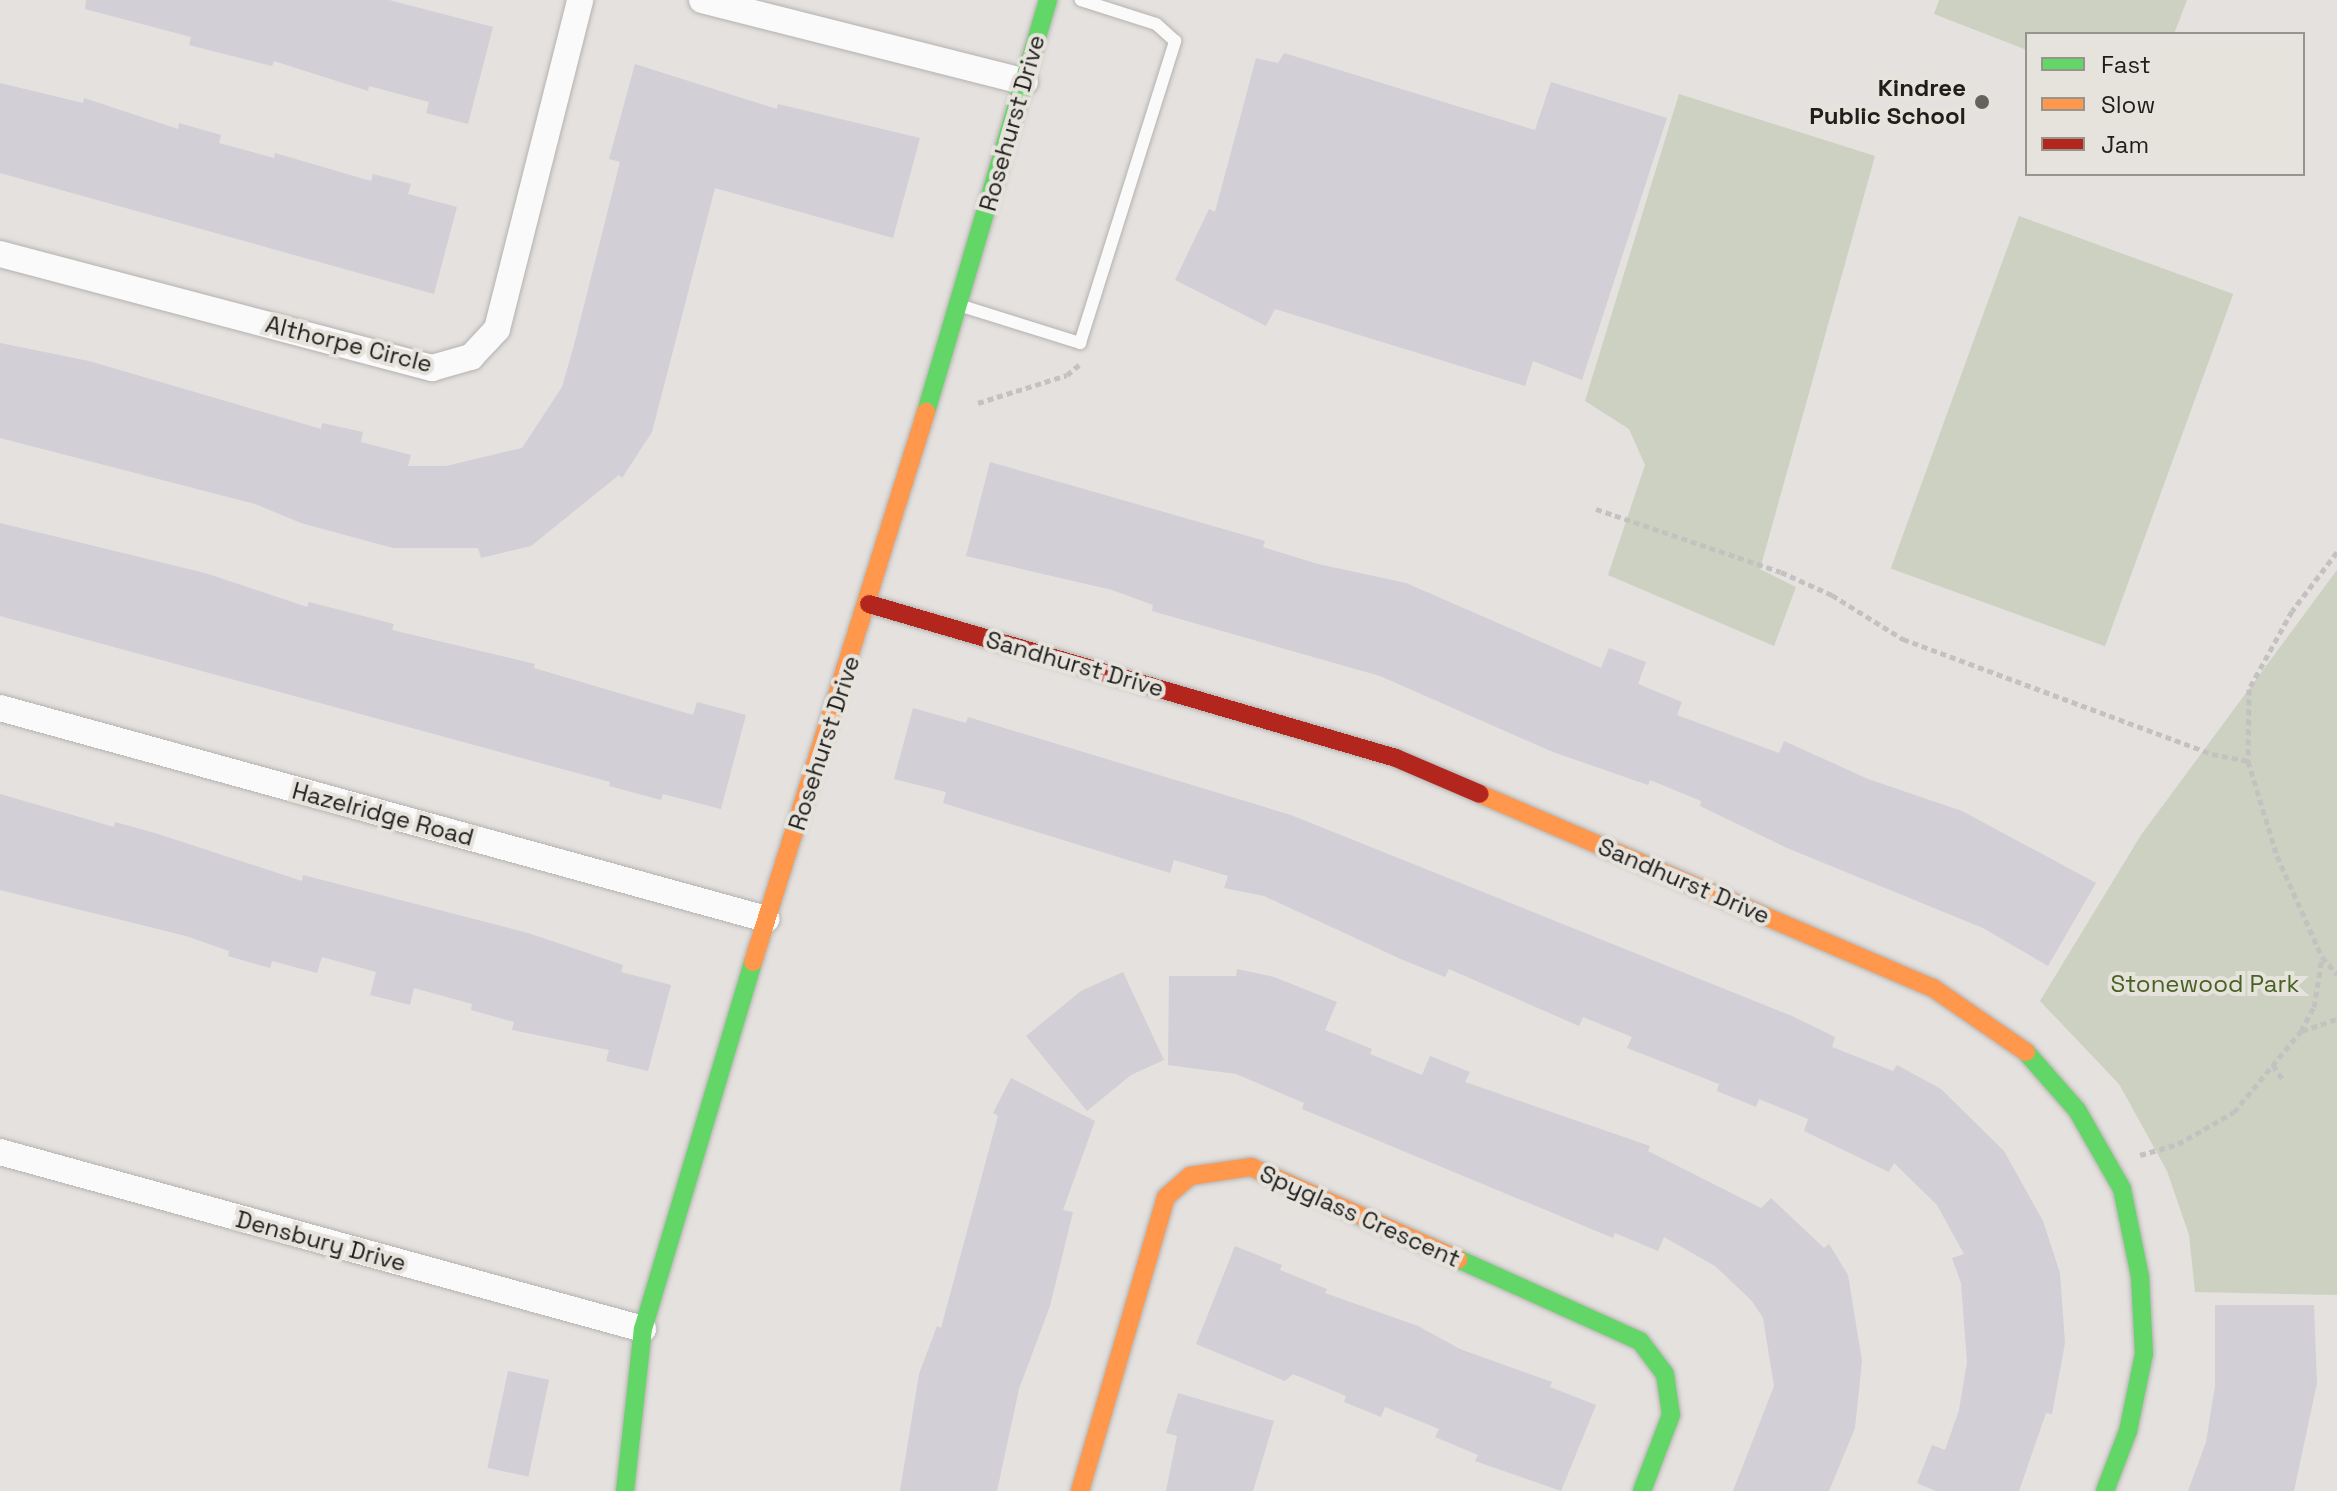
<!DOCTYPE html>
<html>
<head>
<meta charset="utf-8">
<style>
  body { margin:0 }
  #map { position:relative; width:2337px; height:1491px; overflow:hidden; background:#e4e1de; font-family:"Space Grotesk",sans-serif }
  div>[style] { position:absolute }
  .green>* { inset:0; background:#ccd1c1; transform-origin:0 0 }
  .building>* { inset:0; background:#d2cfd6; transform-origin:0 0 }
  .path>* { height:5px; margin-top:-2.5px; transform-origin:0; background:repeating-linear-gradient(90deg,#c4c2c1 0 6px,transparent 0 10px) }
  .roads { filter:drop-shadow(0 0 2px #b4b2b0) drop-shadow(0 0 2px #b4b2b0) }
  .lane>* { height:12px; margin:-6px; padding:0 6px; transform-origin:6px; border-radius:6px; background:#fbfafa }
  .street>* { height:26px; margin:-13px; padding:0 13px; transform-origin:13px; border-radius:13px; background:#fbfafa }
  .fast>* { height:18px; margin:-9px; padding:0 9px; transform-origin:9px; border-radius:9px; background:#63d668 }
  .slow>* { height:18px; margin:-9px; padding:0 9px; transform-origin:9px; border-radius:9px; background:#ff974d }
  .jam>* { height:18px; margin:-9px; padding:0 9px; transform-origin:9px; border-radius:9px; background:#b3261e }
  .dots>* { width:22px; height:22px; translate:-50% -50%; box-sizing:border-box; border:4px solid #e6e2dc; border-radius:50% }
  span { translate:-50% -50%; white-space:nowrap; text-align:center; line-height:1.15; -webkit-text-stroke:8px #e6e2dc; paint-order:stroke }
  .poi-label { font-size:24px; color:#1f1e1c; font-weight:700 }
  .right { translate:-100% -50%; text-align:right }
  .street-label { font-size:24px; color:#1f1e1c }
  .park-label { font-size:24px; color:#486122 }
  .legend { position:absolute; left:2025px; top:32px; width:280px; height:144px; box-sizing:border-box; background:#e6e2dc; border:2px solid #96948f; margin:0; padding:10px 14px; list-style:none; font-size:24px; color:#1f1e1c }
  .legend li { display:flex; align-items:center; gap:16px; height:40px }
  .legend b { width:40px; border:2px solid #96948f }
</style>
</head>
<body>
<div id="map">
  <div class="green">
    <div style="clip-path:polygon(1939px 0,2187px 0,2174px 34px,2027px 34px,2027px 50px,1934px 14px)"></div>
    <div style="clip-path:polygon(1679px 94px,1875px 156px,1760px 569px,1796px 587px,1774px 646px,1608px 575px,1645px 465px,1629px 429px,1585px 401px)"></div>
    <div style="left:2019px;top:216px;width:228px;height:375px;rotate:20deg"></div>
    <div style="clip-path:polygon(2337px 570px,2337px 1295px,2195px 1292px,2189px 1235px,2167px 1171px,2119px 1084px,2040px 1001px,2141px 835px)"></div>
  </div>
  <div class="building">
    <div style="clip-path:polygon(86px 0,389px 0,493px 27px,468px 124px,426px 113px,429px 102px,369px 86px,368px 91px,274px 61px,272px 66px,189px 45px,191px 37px,85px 9px)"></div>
    <div style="clip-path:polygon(1284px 53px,1535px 130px,1551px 82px,1667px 118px,1582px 380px,1533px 361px,1525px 386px,1275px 309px,1266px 326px,1175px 280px,1209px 209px,1215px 212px,1256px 58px,1278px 63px)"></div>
    <div style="clip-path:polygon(635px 64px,777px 109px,778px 104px,920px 138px,893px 238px,715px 188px,652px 432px,622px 478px,619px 475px,531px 546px,481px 558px,478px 548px,393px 548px,301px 523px,255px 504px,0 438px,0 343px,89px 361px,321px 429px,322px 423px,363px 432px,361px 442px,411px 455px,408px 466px,446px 466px,522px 448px,562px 387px,574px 345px,620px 162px,609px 159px)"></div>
    <div style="clip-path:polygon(0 83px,83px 103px,84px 98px,178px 129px,179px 123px,221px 135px,219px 143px,274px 158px,275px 153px,371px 181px,373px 174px,411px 184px,408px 194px,457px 207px,434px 294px,0 173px)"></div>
    <div style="clip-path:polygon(990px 462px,1265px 541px,1263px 547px,1318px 564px,1406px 583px,1601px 668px,1609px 648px,1646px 662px,1638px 684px,1682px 702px,1677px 715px,1779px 753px,1784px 741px,1868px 779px,1962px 811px,2096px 883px,2048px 966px,1983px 928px,1787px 848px,1700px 806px,1701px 801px,1650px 780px,1648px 785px,1553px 752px,1380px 676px,1152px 611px,1153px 605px,1112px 590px,966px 556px)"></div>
    <div style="clip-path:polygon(0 523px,205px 573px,307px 607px,309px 602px,394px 624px,392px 630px,535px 664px,534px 668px,693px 715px,697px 702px,746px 715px,721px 809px,663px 794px,661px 800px,609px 786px,610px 782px,0 616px)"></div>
    <div style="clip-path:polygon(913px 708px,966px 723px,968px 717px,1291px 815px,1792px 1016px,1835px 1037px,1832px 1047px,1893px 1071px,1897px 1065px,1941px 1089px,2004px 1151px,2043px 1221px,2060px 1273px,2065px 1343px,2052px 1414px,2046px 1413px,2019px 1491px,1936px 1491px,1917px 1483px,1932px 1445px,1945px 1450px,1959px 1410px,1967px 1362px,1961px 1283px,1952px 1258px,1964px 1254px,1937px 1205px,1894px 1163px,1889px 1172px,1804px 1131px,1808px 1119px,1759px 1099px,1756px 1107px,1717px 1091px,1719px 1084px,1627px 1048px,1632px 1037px,1583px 1017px,1579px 1026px,1449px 969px,1445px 977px,1403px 960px,1264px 896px,1224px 888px,1228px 876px,1174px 860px,1170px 873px,943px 803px,946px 792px,894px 779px)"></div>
    <div style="clip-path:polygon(0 794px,114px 827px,115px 822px,155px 833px,302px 881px,303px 875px,528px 933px,623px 965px,621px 972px,671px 985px,648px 1071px,606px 1061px,609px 1050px,512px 1030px,514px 1022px,471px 1010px,472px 1004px,414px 988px,410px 1005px,370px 995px,376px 972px,322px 957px,317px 973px,272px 961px,270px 968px,228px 956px,229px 951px,186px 936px,0 890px)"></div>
    <div style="clip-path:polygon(1237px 969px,1274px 977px,1337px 1002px,1325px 1030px,1372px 1049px,1370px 1054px,1422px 1075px,1430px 1056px,1470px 1072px,1465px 1082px,1650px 1146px,1648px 1151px,1761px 1208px,1771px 1198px,1824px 1248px,1829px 1244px,1848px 1275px,1862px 1361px,1855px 1428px,1829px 1491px,1733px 1491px,1774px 1386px,1763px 1318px,1752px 1301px,1715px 1266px,1664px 1237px,1658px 1251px,1615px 1233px,1613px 1238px,1302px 1109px,1304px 1103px,1236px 1074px,1168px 1065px,1169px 976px,1236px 976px)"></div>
    <div style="clip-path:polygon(1123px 972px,1164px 1060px,1131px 1075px,1087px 1111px,1026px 1036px,1081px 991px)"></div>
    <div style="clip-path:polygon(1011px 1078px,1095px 1121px,1063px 1210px,1073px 1212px,1050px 1306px,1019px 1389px,997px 1491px,900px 1491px,919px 1374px,937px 1326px,941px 1328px,998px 1116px,993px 1113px)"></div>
    <div style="clip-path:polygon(1235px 1246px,1282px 1265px,1280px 1270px,1327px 1289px,1325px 1293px,1418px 1326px,1460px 1349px,1552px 1382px,1550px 1387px,1596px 1405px,1561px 1491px,1475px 1461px,1478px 1455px,1435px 1437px,1439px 1429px,1385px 1407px,1381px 1417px,1344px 1402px,1346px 1396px,1293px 1374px,1285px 1381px,1196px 1344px)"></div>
    <div style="clip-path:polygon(2215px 1305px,2314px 1305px,2317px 1383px,2294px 1491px,2188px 1491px,2206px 1442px,2215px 1386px)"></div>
    <div style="left:508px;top:1371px;width:42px;height:99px;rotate:12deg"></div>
    <div style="clip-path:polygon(1178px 1393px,1274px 1421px,1253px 1491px,1166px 1491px,1177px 1436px,1166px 1433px)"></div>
  </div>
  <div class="path">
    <div style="left:978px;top:403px;width:93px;rotate:-17.5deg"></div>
    <div style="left:1067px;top:375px;width:16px;rotate:-40deg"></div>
    <div style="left:1596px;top:509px;width:195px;rotate:18.8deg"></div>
    <div style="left:1781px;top:572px;width:56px;rotate:24.3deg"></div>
    <div style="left:1832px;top:595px;width:84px;rotate:31.8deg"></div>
    <div style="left:1903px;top:639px;width:330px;rotate:20.4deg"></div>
    <div style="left:2212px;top:754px;width:37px;rotate:11deg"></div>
    <div style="left:2337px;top:552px;width:74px;rotate:127.3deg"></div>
    <div style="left:2292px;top:611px;width:89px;rotate:118.9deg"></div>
    <div style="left:2249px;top:689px;width:72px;rotate:90.8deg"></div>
    <div style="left:2248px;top:761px;width:99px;rotate:73deg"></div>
    <div style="left:2277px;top:856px;width:111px;rotate:66deg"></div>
    <div style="left:2322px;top:957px;width:23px;rotate:49deg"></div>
    <div style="left:2302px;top:1031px;width:37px;rotate:-19deg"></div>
    <div style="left:2273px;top:1065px;width:18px;rotate:56deg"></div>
    <div style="left:2140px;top:1155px;width:40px;rotate:-16deg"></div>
    <div style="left:2178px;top:1144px;width:64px;rotate:-29.7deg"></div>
    <div style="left:2234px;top:1112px;width:105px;rotate:-50.4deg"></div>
    <div style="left:2301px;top:1031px;width:27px;rotate:-62deg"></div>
    <div style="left:2314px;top:1007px;width:50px;rotate:-80.7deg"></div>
  </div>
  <div class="roads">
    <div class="lane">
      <div style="left:962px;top:306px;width:124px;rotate:17.4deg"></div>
      <div style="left:1080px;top:343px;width:317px;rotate:-72.5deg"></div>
      <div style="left:1175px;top:41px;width:25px;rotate:-138deg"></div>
      <div style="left:1156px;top:24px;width:79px;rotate:-162.3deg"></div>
    </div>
    <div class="street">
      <div style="left:702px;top:0;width:333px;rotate:14.2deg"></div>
      <div style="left:0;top:254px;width:447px;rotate:14.8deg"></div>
      <div style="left:432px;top:368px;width:41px;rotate:-15.8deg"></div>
      <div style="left:471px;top:357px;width:38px;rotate:-47deg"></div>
      <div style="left:497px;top:329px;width:339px;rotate:-75.8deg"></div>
      <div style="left:0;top:708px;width:795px;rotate:15.4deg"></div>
      <div style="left:0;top:1152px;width:667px;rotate:15.39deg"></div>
    </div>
    <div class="fast">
      <div style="left:926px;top:412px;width:430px;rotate:-73.5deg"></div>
      <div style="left:2026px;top:1052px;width:77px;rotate:48.7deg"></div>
      <div style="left:2077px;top:1110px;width:91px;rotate:60.3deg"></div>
      <div style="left:2122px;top:1189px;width:90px;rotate:78.4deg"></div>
      <div style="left:2140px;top:1277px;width:77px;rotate:87deg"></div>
      <div style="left:2144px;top:1354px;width:79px;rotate:101.7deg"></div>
      <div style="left:2128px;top:1431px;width:64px;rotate:111deg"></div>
      <div style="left:1458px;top:1259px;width:200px;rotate:24.3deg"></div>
      <div style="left:1640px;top:1341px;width:41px;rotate:52.9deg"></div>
      <div style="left:1665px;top:1374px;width:41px;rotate:81.7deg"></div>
      <div style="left:1671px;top:1415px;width:81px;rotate:110.9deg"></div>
      <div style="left:625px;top:1491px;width:163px;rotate:-83.7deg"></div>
      <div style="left:643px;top:1329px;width:383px;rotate:-73.3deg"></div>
    </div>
    <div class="slow">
      <div style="left:1480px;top:794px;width:493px;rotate:23.2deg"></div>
      <div style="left:1933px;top:988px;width:113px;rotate:34.5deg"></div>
      <div style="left:753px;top:962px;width:577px;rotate:-72.54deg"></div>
      <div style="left:1080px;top:1491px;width:306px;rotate:-73.7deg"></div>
      <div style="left:1166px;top:1197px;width:32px;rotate:-41deg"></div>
      <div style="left:1190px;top:1176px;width:62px;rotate:-8.4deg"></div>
      <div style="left:1251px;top:1167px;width:227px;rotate:24deg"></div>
    </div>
    <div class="jam">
      <div style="left:869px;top:604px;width:549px;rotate:16.29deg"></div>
      <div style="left:1396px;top:758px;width:91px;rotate:23.2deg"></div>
    </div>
  </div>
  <div class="dots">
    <div style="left:1982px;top:102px;background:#646260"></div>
  </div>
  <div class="poi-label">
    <span class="right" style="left:1966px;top:102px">Kindree<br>Public School</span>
  </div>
  <div class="street-label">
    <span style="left:1012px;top:123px;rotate:-74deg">Rosehurst Drive</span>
    <span style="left:349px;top:344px;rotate:14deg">Althorpe Circle</span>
    <span style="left:1075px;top:664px;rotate:16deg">Sandhurst Drive</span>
    <span style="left:824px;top:743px;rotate:-72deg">Rosehurst Drive</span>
    <span style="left:383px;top:814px;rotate:15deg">Hazelridge Road</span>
    <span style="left:1684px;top:881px;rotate:23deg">Sandhurst Drive</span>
    <span style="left:1360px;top:1216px;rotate:24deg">Spyglass Crescent</span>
    <span style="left:321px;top:1241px;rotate:15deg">Densbury Drive</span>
  </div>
  <div class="park-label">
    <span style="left:2205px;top:984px">Stonewood Park</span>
  </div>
  <ul class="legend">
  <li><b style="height:10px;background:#63d668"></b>Fast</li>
  <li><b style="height:10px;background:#ff974d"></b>Slow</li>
  <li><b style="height:10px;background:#b3261e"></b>Jam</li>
  </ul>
</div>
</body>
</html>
